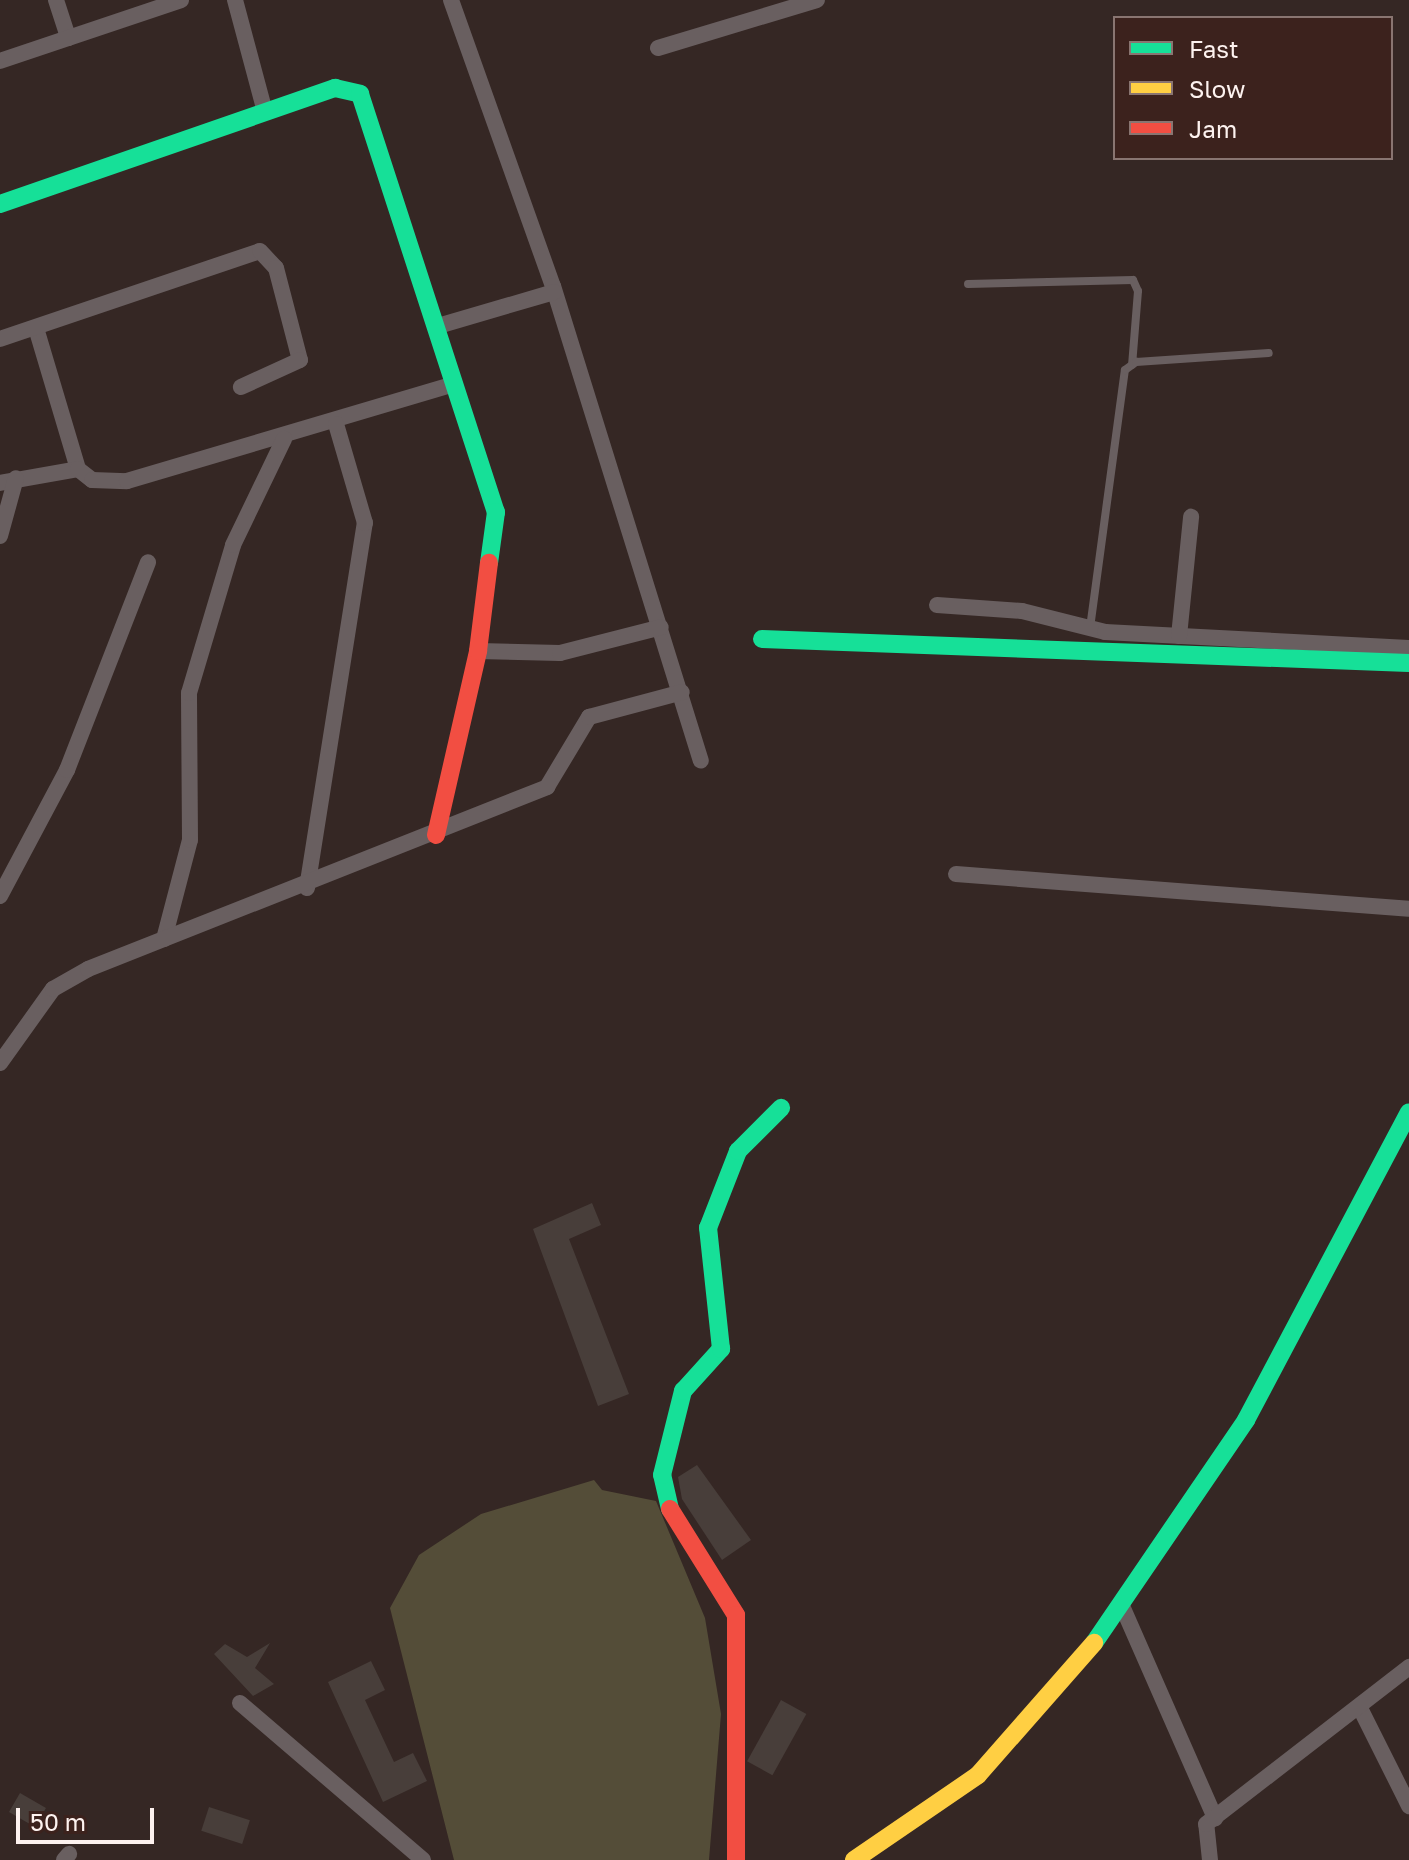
<!DOCTYPE html>
<html>
<head>
<meta charset="utf-8">
<style>
  body { margin:0 }
  #map { position:relative; width:1409px; height:1860px; overflow:hidden; background:#352724; font-family:"Golos Text",sans-serif }
  div>[style] { position:absolute }
  .green>* { inset:0; background:#544d38 }
  .building>* { inset:0; background:#483e3a; transform-origin:0 0 }
  .lane>* { height:8px; margin:-4px; padding:0 4px; transform-origin:4px; border-radius:4px; background:#695f60 }
  .street>* { height:16px; margin:-8px; padding:0 8px; transform-origin:8px; border-radius:8px; background:#695f60 }
  .fast>* { height:18px; margin:-9px; padding:0 9px; transform-origin:9px; border-radius:9px; background:#16e098 }
  .slow>* { height:18px; margin:-9px; padding:0 9px; transform-origin:9px; border-radius:9px; background:#ffcf43 }
  .jam>* { height:18px; margin:-9px; padding:0 9px; transform-origin:9px; border-radius:9px; background:#f24e42 }
  span { translate:-50% -50%; white-space:nowrap; text-align:center; line-height:1.15; -webkit-text-stroke:7px #3c221d; paint-order:stroke }
  .legend { position:absolute; left:1113px; top:16px; width:280px; height:144px; box-sizing:border-box; background:#3c221d; border:2px solid #897571; margin:0; padding:10px 14px; list-style:none; font-size:24px; color:#fdf2ef }
  .legend li { display:flex; align-items:center; gap:16px; height:40px }
  .legend b { width:40px; border:2px solid #897571 }
  .scale { position:absolute; left:16px; top:1808px; width:138px; height:36px; box-sizing:border-box; border:4px solid #fdf2ef; border-top:0; padding-left:10px; font-size:24px; line-height:28px; white-space:nowrap; color:#fdf2ef; -webkit-text-stroke:6px #3c221d; paint-order:stroke }
</style>
</head>
<body>
<div id="map">
  <div class="green">
    <div style="clip-path:polygon(594px 1480px,602px 1490px,656px 1501px,705px 1618px,721px 1714px,709px 1860px,454px 1860px,390px 1608px,419px 1555px,481px 1514px)"></div>
  </div>
  <div class="building">
    <div style="clip-path:polygon(592px 1203px,601px 1225px,569px 1239px,629px 1394px,598px 1406px,533px 1229px)"></div>
    <div style="clip-path:polygon(697px 1465px,751px 1540px,722px 1560px,682px 1499px,678px 1477px)"></div>
    <div style="clip-path:polygon(270px 1643px,255px 1668px,274px 1684px,253px 1696px,214px 1654px,225px 1644px,247px 1657px)"></div>
    <div style="clip-path:polygon(371px 1661px,385px 1690px,365px 1700px,394px 1762px,413px 1753px,427px 1781px,383px 1802px,328px 1682px)"></div>
    <div style="left:781px;top:1700px;width:29px;height:70px;rotate:29deg"></div>
    <div style="left:20px;top:1793px;width:30px;height:22px;rotate:30deg"></div>
    <div style="left:209px;top:1807px;width:43px;height:25px;rotate:18deg"></div>
  </div>
  <div class="lane">
    <div style="left:968px;top:284px;width:165px;rotate:-1.4deg"></div>
    <div style="left:1133px;top:280px;width:12px;rotate:66deg"></div>
    <div style="left:1138px;top:291px;width:74px;rotate:94.6deg"></div>
    <div style="left:1090px;top:628px;width:260px;rotate:-82.3deg"></div>
    <div style="left:1125px;top:370px;width:14px;rotate:-36deg"></div>
    <div style="left:1136px;top:362px;width:133px;rotate:-3.9deg"></div>
  </div>
  <div class="street">
    <div style="left:56px;top:0;width:40px;rotate:72deg"></div>
    <div style="left:235px;top:0;width:116px;rotate:75deg"></div>
    <div style="left:451px;top:0;width:304px;rotate:70.4deg"></div>
    <div style="left:553px;top:286px;width:497px;rotate:72.7deg"></div>
    <div style="left:658px;top:48px;width:166px;rotate:-16.8deg"></div>
    <div style="left:0;top:61px;width:191px;rotate:-18.6deg"></div>
    <div style="left:438px;top:326px;width:121px;rotate:-16.3deg"></div>
    <div style="left:36px;top:328px;width:147px;rotate:73.4deg"></div>
    <div style="left:0;top:339px;width:274px;rotate:-18.7deg"></div>
    <div style="left:260px;top:251px;width:23px;rotate:47deg"></div>
    <div style="left:276px;top:268px;width:95px;rotate:75.4deg"></div>
    <div style="left:300px;top:360px;width:65px;rotate:155.4deg"></div>
    <div style="left:0;top:483px;width:79px;rotate:-10.2deg"></div>
    <div style="left:78px;top:469px;width:18px;rotate:38deg"></div>
    <div style="left:92px;top:480px;width:35px;rotate:2deg"></div>
    <div style="left:127px;top:481px;width:341px;rotate:-16.5deg"></div>
    <div style="left:0;top:536px;width:60px;rotate:-74.6deg"></div>
    <div style="left:937px;top:605px;width:85px;rotate:4deg"></div>
    <div style="left:1022px;top:611px;width:86px;rotate:14.2deg"></div>
    <div style="left:1105px;top:632px;width:304px;rotate:3deg"></div>
    <div style="left:1179px;top:636px;width:120px;rotate:-84.2deg"></div>
    <div style="left:478px;top:651px;width:82px;rotate:1.4deg"></div>
    <div style="left:560px;top:653px;width:104px;rotate:-14.4deg"></div>
    <div style="left:956px;top:874px;width:454px;rotate:4.4deg"></div>
    <div style="left:307px;top:888px;width:370px;rotate:-81deg"></div>
    <div style="left:365px;top:523px;width:103px;rotate:-106.3deg"></div>
    <div style="left:0;top:896px;width:143px;rotate:-62deg"></div>
    <div style="left:67px;top:770px;width:223px;rotate:-68.7deg"></div>
    <div style="left:164px;top:939px;width:102px;rotate:-75.3deg"></div>
    <div style="left:190px;top:840px;width:147px;rotate:-90.4deg"></div>
    <div style="left:189px;top:693px;width:154px;rotate:-73.4deg"></div>
    <div style="left:233px;top:545px;width:118px;rotate:-64.3deg"></div>
    <div style="left:0;top:1063px;width:91px;rotate:-54.4deg"></div>
    <div style="left:53px;top:989px;width:40px;rotate:-29.7deg"></div>
    <div style="left:88px;top:969px;width:494px;rotate:-21.6deg"></div>
    <div style="left:547px;top:787px;width:82px;rotate:-59deg"></div>
    <div style="left:589px;top:717px;width:96px;rotate:-15deg"></div>
    <div style="left:1122px;top:1606px;width:232px;rotate:66.3deg"></div>
    <div style="left:240px;top:1703px;width:241px;rotate:40.6deg"></div>
    <div style="left:1360px;top:1708px;width:110px;rotate:63.4deg"></div>
    <div style="left:64px;top:1860px;width:8px;rotate:-50deg"></div>
    <div style="left:1210px;top:1860px;width:36px;rotate:-96deg"></div>
    <div style="left:1206px;top:1824px;width:257px;rotate:-37.7deg"></div>
  </div>
  <div class="fast">
    <div style="left:0;top:204px;width:355px;rotate:-19.1deg"></div>
    <div style="left:335px;top:88px;width:26px;rotate:13deg"></div>
    <div style="left:360px;top:94px;width:440px;rotate:72deg"></div>
    <div style="left:496px;top:512px;width:51px;rotate:97.8deg"></div>
    <div style="left:762px;top:639px;width:647px;rotate:2.12deg"></div>
    <div style="left:670px;top:1509px;width:35px;rotate:-103deg"></div>
    <div style="left:662px;top:1475px;width:87px;rotate:-76deg"></div>
    <div style="left:683px;top:1391px;width:57px;rotate:-47.9deg"></div>
    <div style="left:721px;top:1349px;width:122px;rotate:-96.1deg"></div>
    <div style="left:708px;top:1228px;width:83px;rotate:-68.7deg"></div>
    <div style="left:738px;top:1151px;width:61px;rotate:-45deg"></div>
    <div style="left:1094px;top:1643px;width:270px;rotate:-55.7deg"></div>
    <div style="left:1246px;top:1420px;width:348px;rotate:-62.1deg"></div>
  </div>
  <div class="slow">
    <div style="left:854px;top:1860px;width:150px;rotate:-34.4deg"></div>
    <div style="left:978px;top:1775px;width:176px;rotate:-48.7deg"></div>
  </div>
  <div class="jam">
    <div style="left:436px;top:835px;width:189px;rotate:-77.1deg"></div>
    <div style="left:478px;top:651px;width:89px;rotate:-82.9deg"></div>
    <div style="left:670px;top:1509px;width:125px;rotate:58.1deg"></div>
    <div style="left:736px;top:1615px;width:245px;rotate:90deg"></div>
  </div>
  <ul class="legend">
  <li><b style="height:10px;background:#16e098"></b>Fast</li>
  <li><b style="height:10px;background:#ffcf43"></b>Slow</li>
  <li><b style="height:10px;background:#f24e42"></b>Jam</li>
  </ul>
  <div class="scale">50 m</div>
</div>
</body>
</html>
